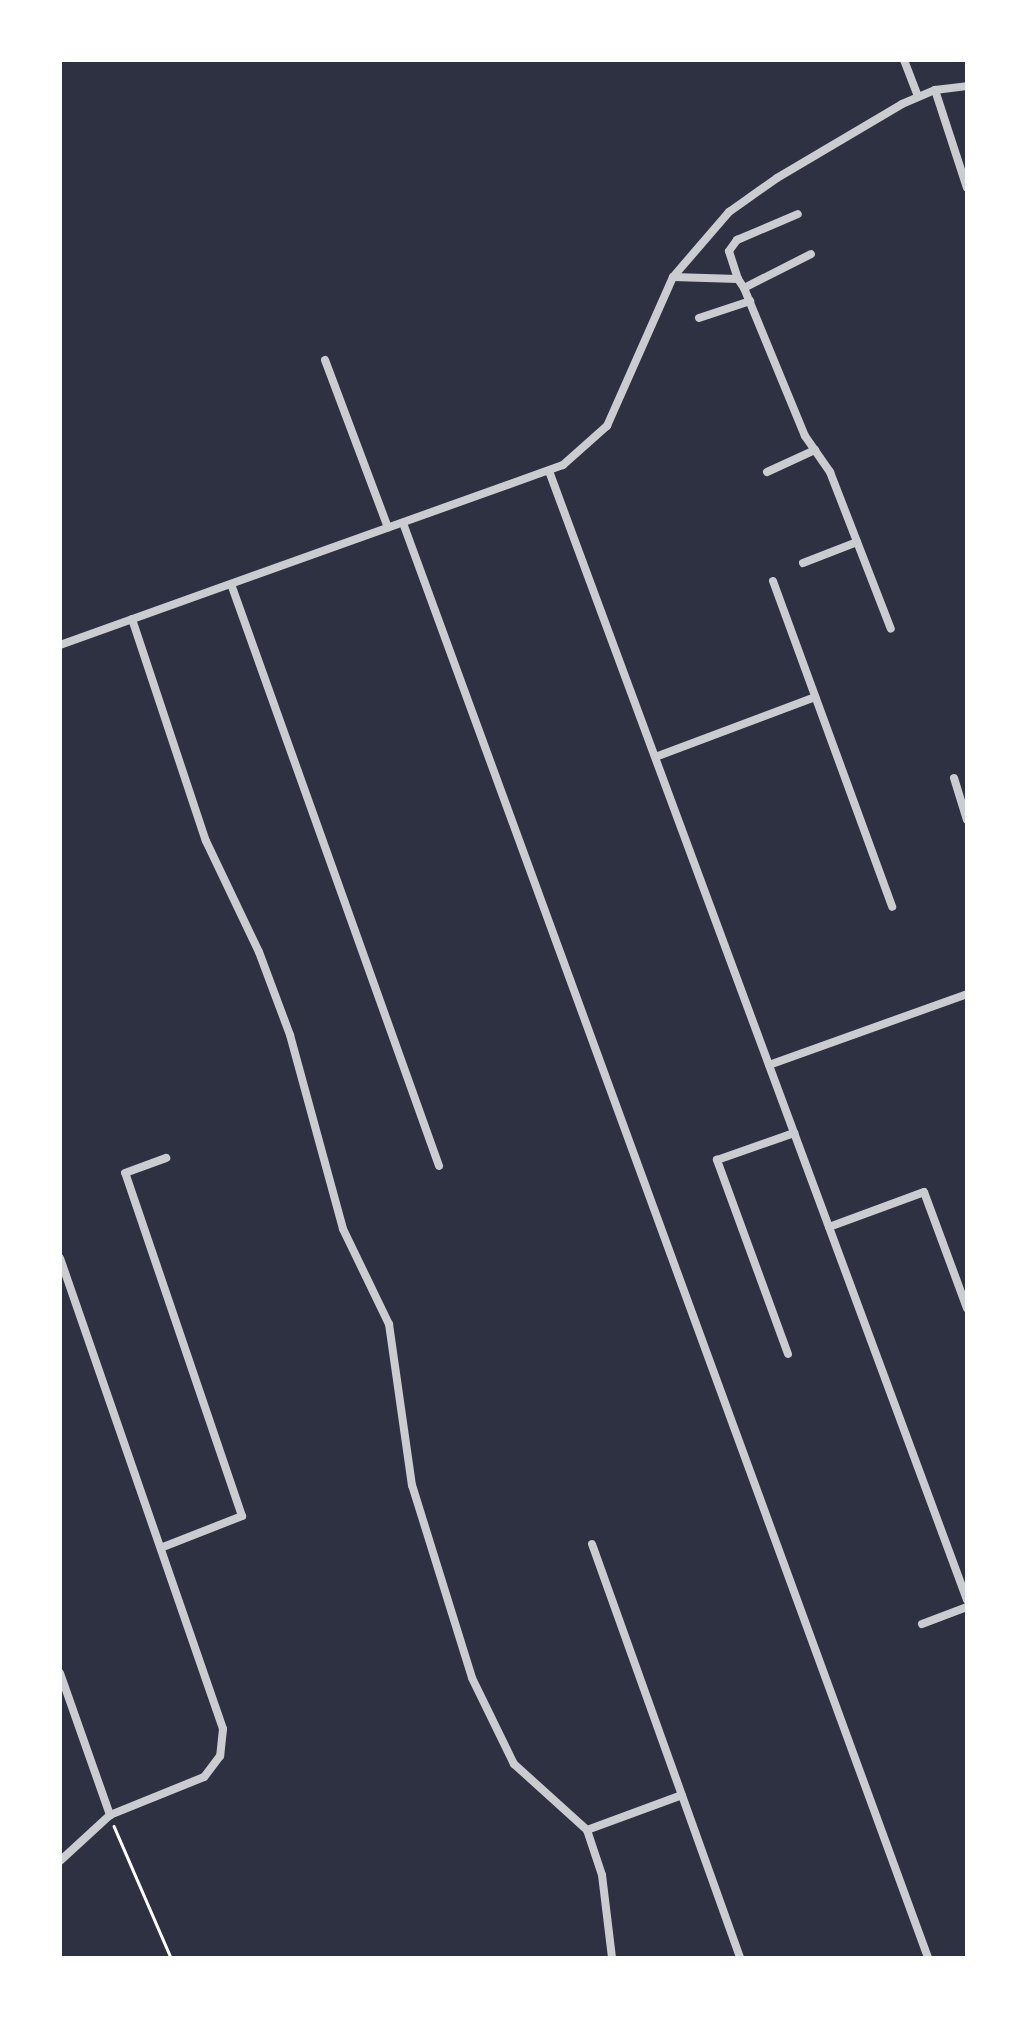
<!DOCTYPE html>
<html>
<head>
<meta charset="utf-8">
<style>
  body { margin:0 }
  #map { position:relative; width:1027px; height:2018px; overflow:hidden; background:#2d3142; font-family:"Titillium Web",sans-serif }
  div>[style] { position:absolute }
  .path>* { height:2.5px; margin:-1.25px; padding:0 1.25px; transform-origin:1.25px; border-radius:1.25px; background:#fff }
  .minor>* { height:8px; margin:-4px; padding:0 4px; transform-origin:4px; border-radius:4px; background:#caccd0 }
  span { translate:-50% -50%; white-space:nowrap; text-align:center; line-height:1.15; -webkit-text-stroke:10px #fff; paint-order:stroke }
  .frame { position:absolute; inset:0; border:62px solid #fff; pointer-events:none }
</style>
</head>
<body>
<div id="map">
  <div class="path">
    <div style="left:114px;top:1826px;width:144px;rotate:66.6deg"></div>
  </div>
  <div class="minor">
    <div style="left:904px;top:60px;width:39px;rotate:69deg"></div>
    <div style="left:935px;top:90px;width:103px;rotate:71.9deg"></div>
    <div style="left:673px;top:277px;width:65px;rotate:1.8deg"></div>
    <div style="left:738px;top:279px;width:11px;rotate:56deg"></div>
    <div style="left:744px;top:288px;width:160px;rotate:67.6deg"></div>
    <div style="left:805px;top:436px;width:44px;rotate:55.2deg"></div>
    <div style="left:830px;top:472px;width:168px;rotate:68.8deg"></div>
    <div style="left:738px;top:279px;width:29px;rotate:-108deg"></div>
    <div style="left:729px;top:251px;width:14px;rotate:-54deg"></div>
    <div style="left:737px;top:240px;width:66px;rotate:-23.1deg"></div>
    <div style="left:744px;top:288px;width:75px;rotate:-26.9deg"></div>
    <div style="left:699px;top:318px;width:54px;rotate:-18.4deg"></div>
    <div style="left:325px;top:360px;width:179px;rotate:69.4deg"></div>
    <div style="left:549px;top:471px;width:1204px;rotate:69.68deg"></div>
    <div style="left:767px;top:472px;width:53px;rotate:-24.6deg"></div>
    <div style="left:403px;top:523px;width:1528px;rotate:69.9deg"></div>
    <div style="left:803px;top:563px;width:58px;rotate:-21.3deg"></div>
    <div style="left:773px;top:581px;width:347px;rotate:69.9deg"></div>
    <div style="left:231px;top:584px;width:618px;rotate:70.33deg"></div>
    <div style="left:132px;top:619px;width:234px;rotate:71.6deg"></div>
    <div style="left:206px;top:841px;width:123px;rotate:64.5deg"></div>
    <div style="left:259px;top:952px;width:89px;rotate:69.5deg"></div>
    <div style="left:290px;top:1035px;width:201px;rotate:74.7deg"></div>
    <div style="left:343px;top:1229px;width:106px;rotate:64.2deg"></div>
    <div style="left:389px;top:1324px;width:163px;rotate:81.9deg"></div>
    <div style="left:412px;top:1485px;width:202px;rotate:72.7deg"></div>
    <div style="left:472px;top:1678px;width:96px;rotate:64deg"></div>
    <div style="left:514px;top:1764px;width:98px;rotate:42.1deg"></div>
    <div style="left:587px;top:1830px;width:47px;rotate:71.6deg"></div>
    <div style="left:602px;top:1875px;width:84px;rotate:83.1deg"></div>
    <div style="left:60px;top:645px;width:534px;rotate:-19.69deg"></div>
    <div style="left:563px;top:465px;width:59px;rotate:-41.6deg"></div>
    <div style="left:607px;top:426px;width:163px;rotate:-66.1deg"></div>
    <div style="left:673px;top:277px;width:86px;rotate:-49.3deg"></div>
    <div style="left:729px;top:212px;width:59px;rotate:-35.3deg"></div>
    <div style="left:777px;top:178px;width:145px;rotate:-30.6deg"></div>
    <div style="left:902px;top:104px;width:36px;rotate:-23deg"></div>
    <div style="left:935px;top:90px;width:32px;rotate:-7deg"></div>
    <div style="left:658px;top:756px;width:168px;rotate:-20.6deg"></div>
    <div style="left:954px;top:778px;width:44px;rotate:72.8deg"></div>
    <div style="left:769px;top:1065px;width:210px;rotate:-19.7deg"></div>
    <div style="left:829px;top:1227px;width:101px;rotate:-20.2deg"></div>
    <div style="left:924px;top:1192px;width:124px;rotate:69.7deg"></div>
    <div style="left:60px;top:1258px;width:498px;rotate:70.9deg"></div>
    <div style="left:223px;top:1729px;width:27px;rotate:96deg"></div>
    <div style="left:220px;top:1756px;width:26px;rotate:127deg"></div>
    <div style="left:204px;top:1777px;width:101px;rotate:158deg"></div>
    <div style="left:788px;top:1354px;width:207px;rotate:-110.1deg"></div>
    <div style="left:717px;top:1160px;width:82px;rotate:-19.3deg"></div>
    <div style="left:592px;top:1544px;width:440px;rotate:70.3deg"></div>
    <div style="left:163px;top:1547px;width:85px;rotate:-21.4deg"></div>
    <div style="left:242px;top:1516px;width:362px;rotate:-108.8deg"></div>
    <div style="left:125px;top:1173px;width:44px;rotate:-20.1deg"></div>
    <div style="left:922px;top:1624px;width:48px;rotate:-20.7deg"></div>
    <div style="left:60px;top:1673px;width:151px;rotate:70.6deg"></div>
    <div style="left:110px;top:1815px;width:68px;rotate:137.4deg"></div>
    <div style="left:587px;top:1830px;width:101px;rotate:-20.2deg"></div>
  </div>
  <div class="frame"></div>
</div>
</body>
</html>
